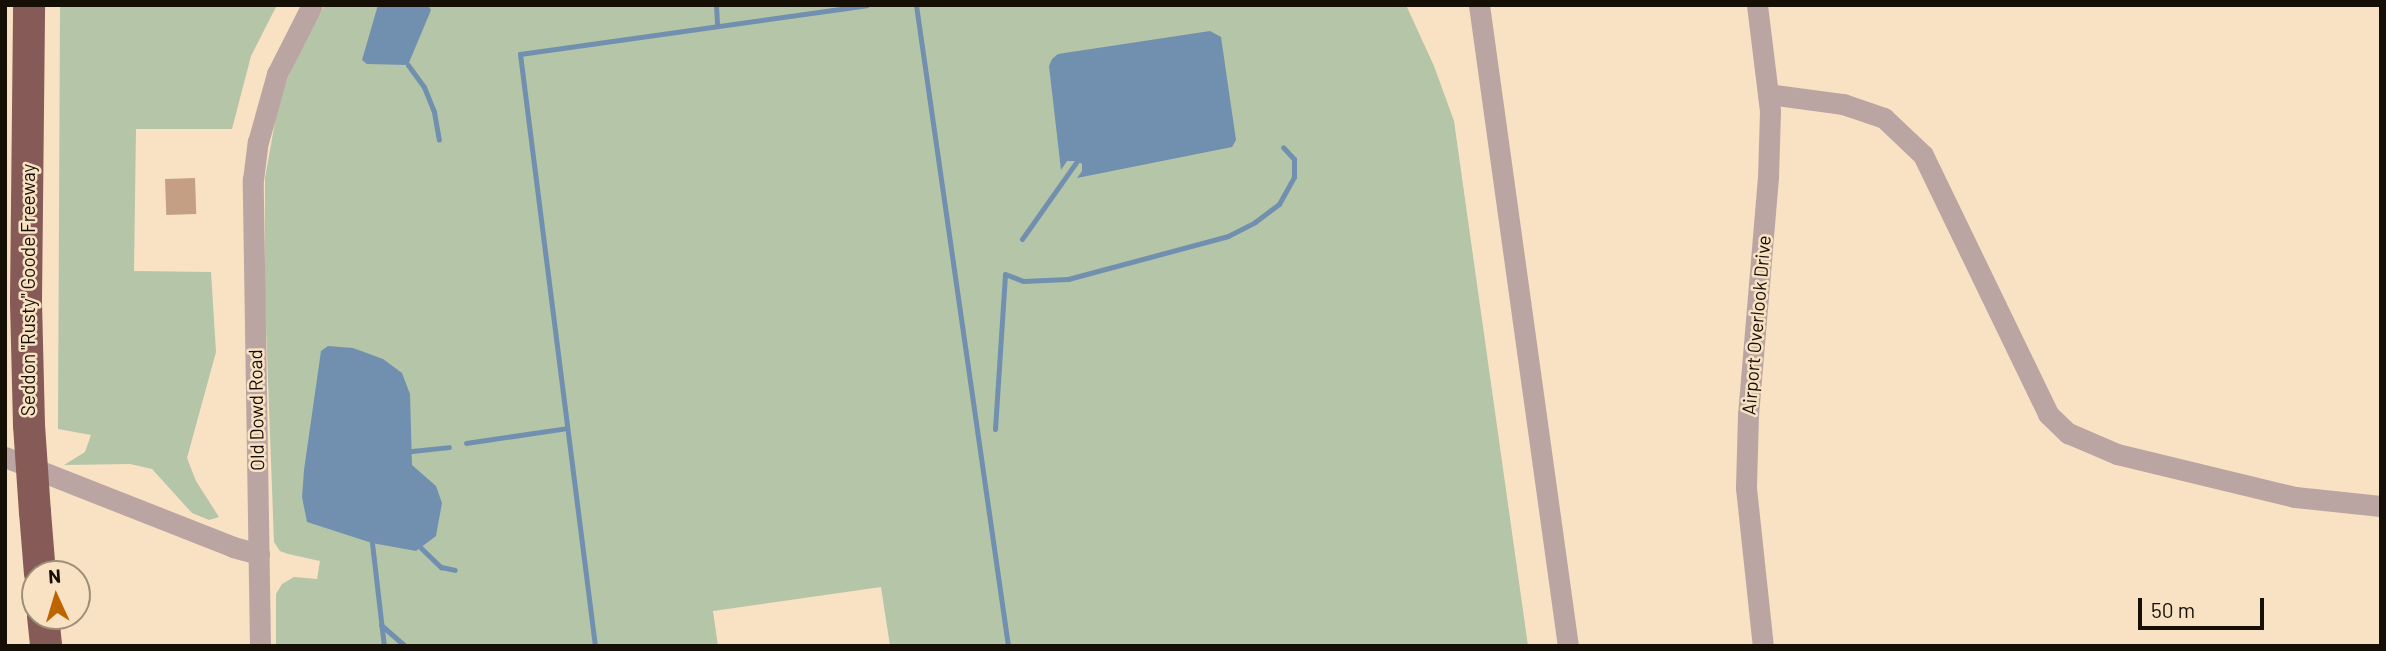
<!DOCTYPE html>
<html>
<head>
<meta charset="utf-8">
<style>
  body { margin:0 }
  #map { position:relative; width:2386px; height:651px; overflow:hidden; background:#f8e2c3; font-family:Barlow,sans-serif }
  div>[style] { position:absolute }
  .green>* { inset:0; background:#b5c5a7 }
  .water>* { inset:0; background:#7190b0 }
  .stream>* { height:5px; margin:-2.5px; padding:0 2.5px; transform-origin:2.5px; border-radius:2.5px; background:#7190b0 }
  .building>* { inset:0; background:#c59f84; transform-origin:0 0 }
  .minor>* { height:21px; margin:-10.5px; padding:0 10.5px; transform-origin:10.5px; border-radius:10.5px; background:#bba5a3 }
  .highway>* { height:32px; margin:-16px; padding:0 16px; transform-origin:16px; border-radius:16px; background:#865a57 }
  .highway-bridge>* { height:32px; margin:-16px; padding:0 16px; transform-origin:16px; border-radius:16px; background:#865a57 }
  span { translate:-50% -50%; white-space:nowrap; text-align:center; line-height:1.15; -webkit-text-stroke:5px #f8e2c3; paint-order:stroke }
  .street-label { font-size:19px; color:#160f05 }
  .frame { position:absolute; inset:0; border:7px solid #160f05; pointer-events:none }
  .north { position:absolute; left:21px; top:560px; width:70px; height:70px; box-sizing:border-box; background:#f8e2c3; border:2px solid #9e8e77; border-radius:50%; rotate:356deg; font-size:19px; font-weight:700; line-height:28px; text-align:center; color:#160f05 }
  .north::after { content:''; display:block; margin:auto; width:24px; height:32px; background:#bd6401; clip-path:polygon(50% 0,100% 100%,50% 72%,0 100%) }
  .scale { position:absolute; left:2138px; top:598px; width:126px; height:32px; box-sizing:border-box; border:4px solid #160f05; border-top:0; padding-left:9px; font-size:21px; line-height:24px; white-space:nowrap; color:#160f05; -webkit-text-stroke:5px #f8e2c3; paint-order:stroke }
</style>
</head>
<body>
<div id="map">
  <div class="green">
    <div style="clip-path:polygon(60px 5px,277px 5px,251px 56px,232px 129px,136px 129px,134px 271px,211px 272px,216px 352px,187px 458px,196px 481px,219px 517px,209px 520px,192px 513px,152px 469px,130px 464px,64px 465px,85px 452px,91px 435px,58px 429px)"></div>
    <div style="clip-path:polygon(325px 5px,1406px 5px,1434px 66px,1454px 121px,1528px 646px,890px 646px,881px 587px,713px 611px,718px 646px,276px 646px,276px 594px,282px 584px,294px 577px,317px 579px,320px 561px,288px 554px,280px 551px,274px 542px,265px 299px,265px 178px,276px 116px,286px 82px,303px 43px)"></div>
  </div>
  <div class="water">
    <div style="clip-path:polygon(378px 5px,428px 5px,431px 10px,408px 65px,367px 64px,362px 60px)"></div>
    <div style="clip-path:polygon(1210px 31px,1221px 37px,1236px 140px,1232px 147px,1077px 178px,1082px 171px,1082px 164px,1077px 161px,1067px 161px,1061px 170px,1049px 66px,1052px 59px,1058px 54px)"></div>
    <div style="clip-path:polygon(328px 346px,353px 348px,383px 359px,402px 373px,410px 394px,412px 465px,436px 486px,442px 503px,436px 536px,416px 551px,372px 543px,307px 522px,302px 497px,304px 470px,321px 351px)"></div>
  </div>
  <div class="stream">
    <div style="left:716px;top:5px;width:20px;rotate:87deg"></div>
    <div style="left:916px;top:5px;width:648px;rotate:81.83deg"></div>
    <div style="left:408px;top:65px;width:27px;rotate:54deg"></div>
    <div style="left:424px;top:87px;width:27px;rotate:68deg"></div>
    <div style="left:434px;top:112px;width:28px;rotate:80deg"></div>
    <div style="left:1022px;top:239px;width:95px;rotate:-54.8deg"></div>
    <div style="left:995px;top:429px;width:155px;rotate:-86.3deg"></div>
    <div style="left:1005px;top:274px;width:19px;rotate:21deg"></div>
    <div style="left:1023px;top:281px;width:45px;rotate:-2.5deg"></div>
    <div style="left:1068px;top:279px;width:166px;rotate:-15deg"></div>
    <div style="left:1228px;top:236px;width:30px;rotate:-27deg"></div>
    <div style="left:1255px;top:222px;width:30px;rotate:-37deg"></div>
    <div style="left:1279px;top:204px;width:31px;rotate:-61deg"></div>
    <div style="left:1294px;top:177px;width:18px;rotate:-90deg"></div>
    <div style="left:1294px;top:159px;width:16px;rotate:-133deg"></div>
    <div style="left:466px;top:443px;width:102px;rotate:-8.4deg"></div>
    <div style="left:412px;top:451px;width:37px;rotate:-6deg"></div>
    <div style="left:372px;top:543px;width:104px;rotate:83.4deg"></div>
    <div style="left:421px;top:548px;width:28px;rotate:44deg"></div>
    <div style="left:441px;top:567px;width:14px;rotate:12deg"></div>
    <div style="left:381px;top:625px;width:32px;rotate:41deg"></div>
    <div style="left:595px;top:646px;width:597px;rotate:-97.22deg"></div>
    <div style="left:520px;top:54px;width:350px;rotate:-8deg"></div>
  </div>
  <div class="building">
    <div style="left:195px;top:178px;width:36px;height:30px;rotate:88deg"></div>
  </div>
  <div class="minor">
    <div style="left:1479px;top:5px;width:647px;rotate:82.1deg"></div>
    <div style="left:1757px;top:5px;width:107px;rotate:83deg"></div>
    <div style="left:1770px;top:111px;width:66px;rotate:91.7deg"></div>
    <div style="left:1768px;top:177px;width:239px;rotate:94.8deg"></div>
    <div style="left:1748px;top:415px;width:73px;rotate:91.6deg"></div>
    <div style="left:1746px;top:488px;width:159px;rotate:83.9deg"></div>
    <div style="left:1768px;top:94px;width:76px;rotate:7.6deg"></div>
    <div style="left:1843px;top:104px;width:43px;rotate:18.9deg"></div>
    <div style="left:1884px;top:118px;width:54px;rotate:43.5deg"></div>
    <div style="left:1923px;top:155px;width:288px;rotate:64.2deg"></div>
    <div style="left:2048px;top:414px;width:28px;rotate:44deg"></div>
    <div style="left:2068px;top:433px;width:53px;rotate:23.2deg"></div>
    <div style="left:2117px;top:454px;width:183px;rotate:13.6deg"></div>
    <div style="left:2295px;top:497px;width:86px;rotate:6deg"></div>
    <div style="left:5px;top:457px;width:245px;rotate:21.5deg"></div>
    <div style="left:233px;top:547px;width:27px;rotate:15deg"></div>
    <div style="left:260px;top:646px;width:466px;rotate:-90.9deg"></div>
    <div style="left:253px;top:180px;width:38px;rotate:-83deg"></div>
    <div style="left:258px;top:142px;width:71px;rotate:-74.4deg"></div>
    <div style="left:277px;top:74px;width:77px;rotate:-63.1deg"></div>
  </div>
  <div class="highway">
    <div style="left:29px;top:425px;width:124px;rotate:-91.4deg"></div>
    <div style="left:26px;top:301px;width:296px;rotate:-89.4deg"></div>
    <div style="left:35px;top:512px;width:62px;rotate:85.4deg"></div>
    <div style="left:43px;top:616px;width:30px;rotate:84deg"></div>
  </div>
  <div class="highway-bridge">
    <div style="left:29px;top:425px;width:87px;rotate:86.1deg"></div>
  </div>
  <div class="street-label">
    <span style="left:28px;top:290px;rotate:-90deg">Seddon "Rusty" Goode Freeway</span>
    <span style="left:1756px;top:325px;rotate:-85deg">Airport Overlook Drive</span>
    <span style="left:256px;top:410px;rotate:-91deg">Old Dowd Road</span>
  </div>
  <div class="frame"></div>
  <div class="north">N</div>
  <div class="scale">50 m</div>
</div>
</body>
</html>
